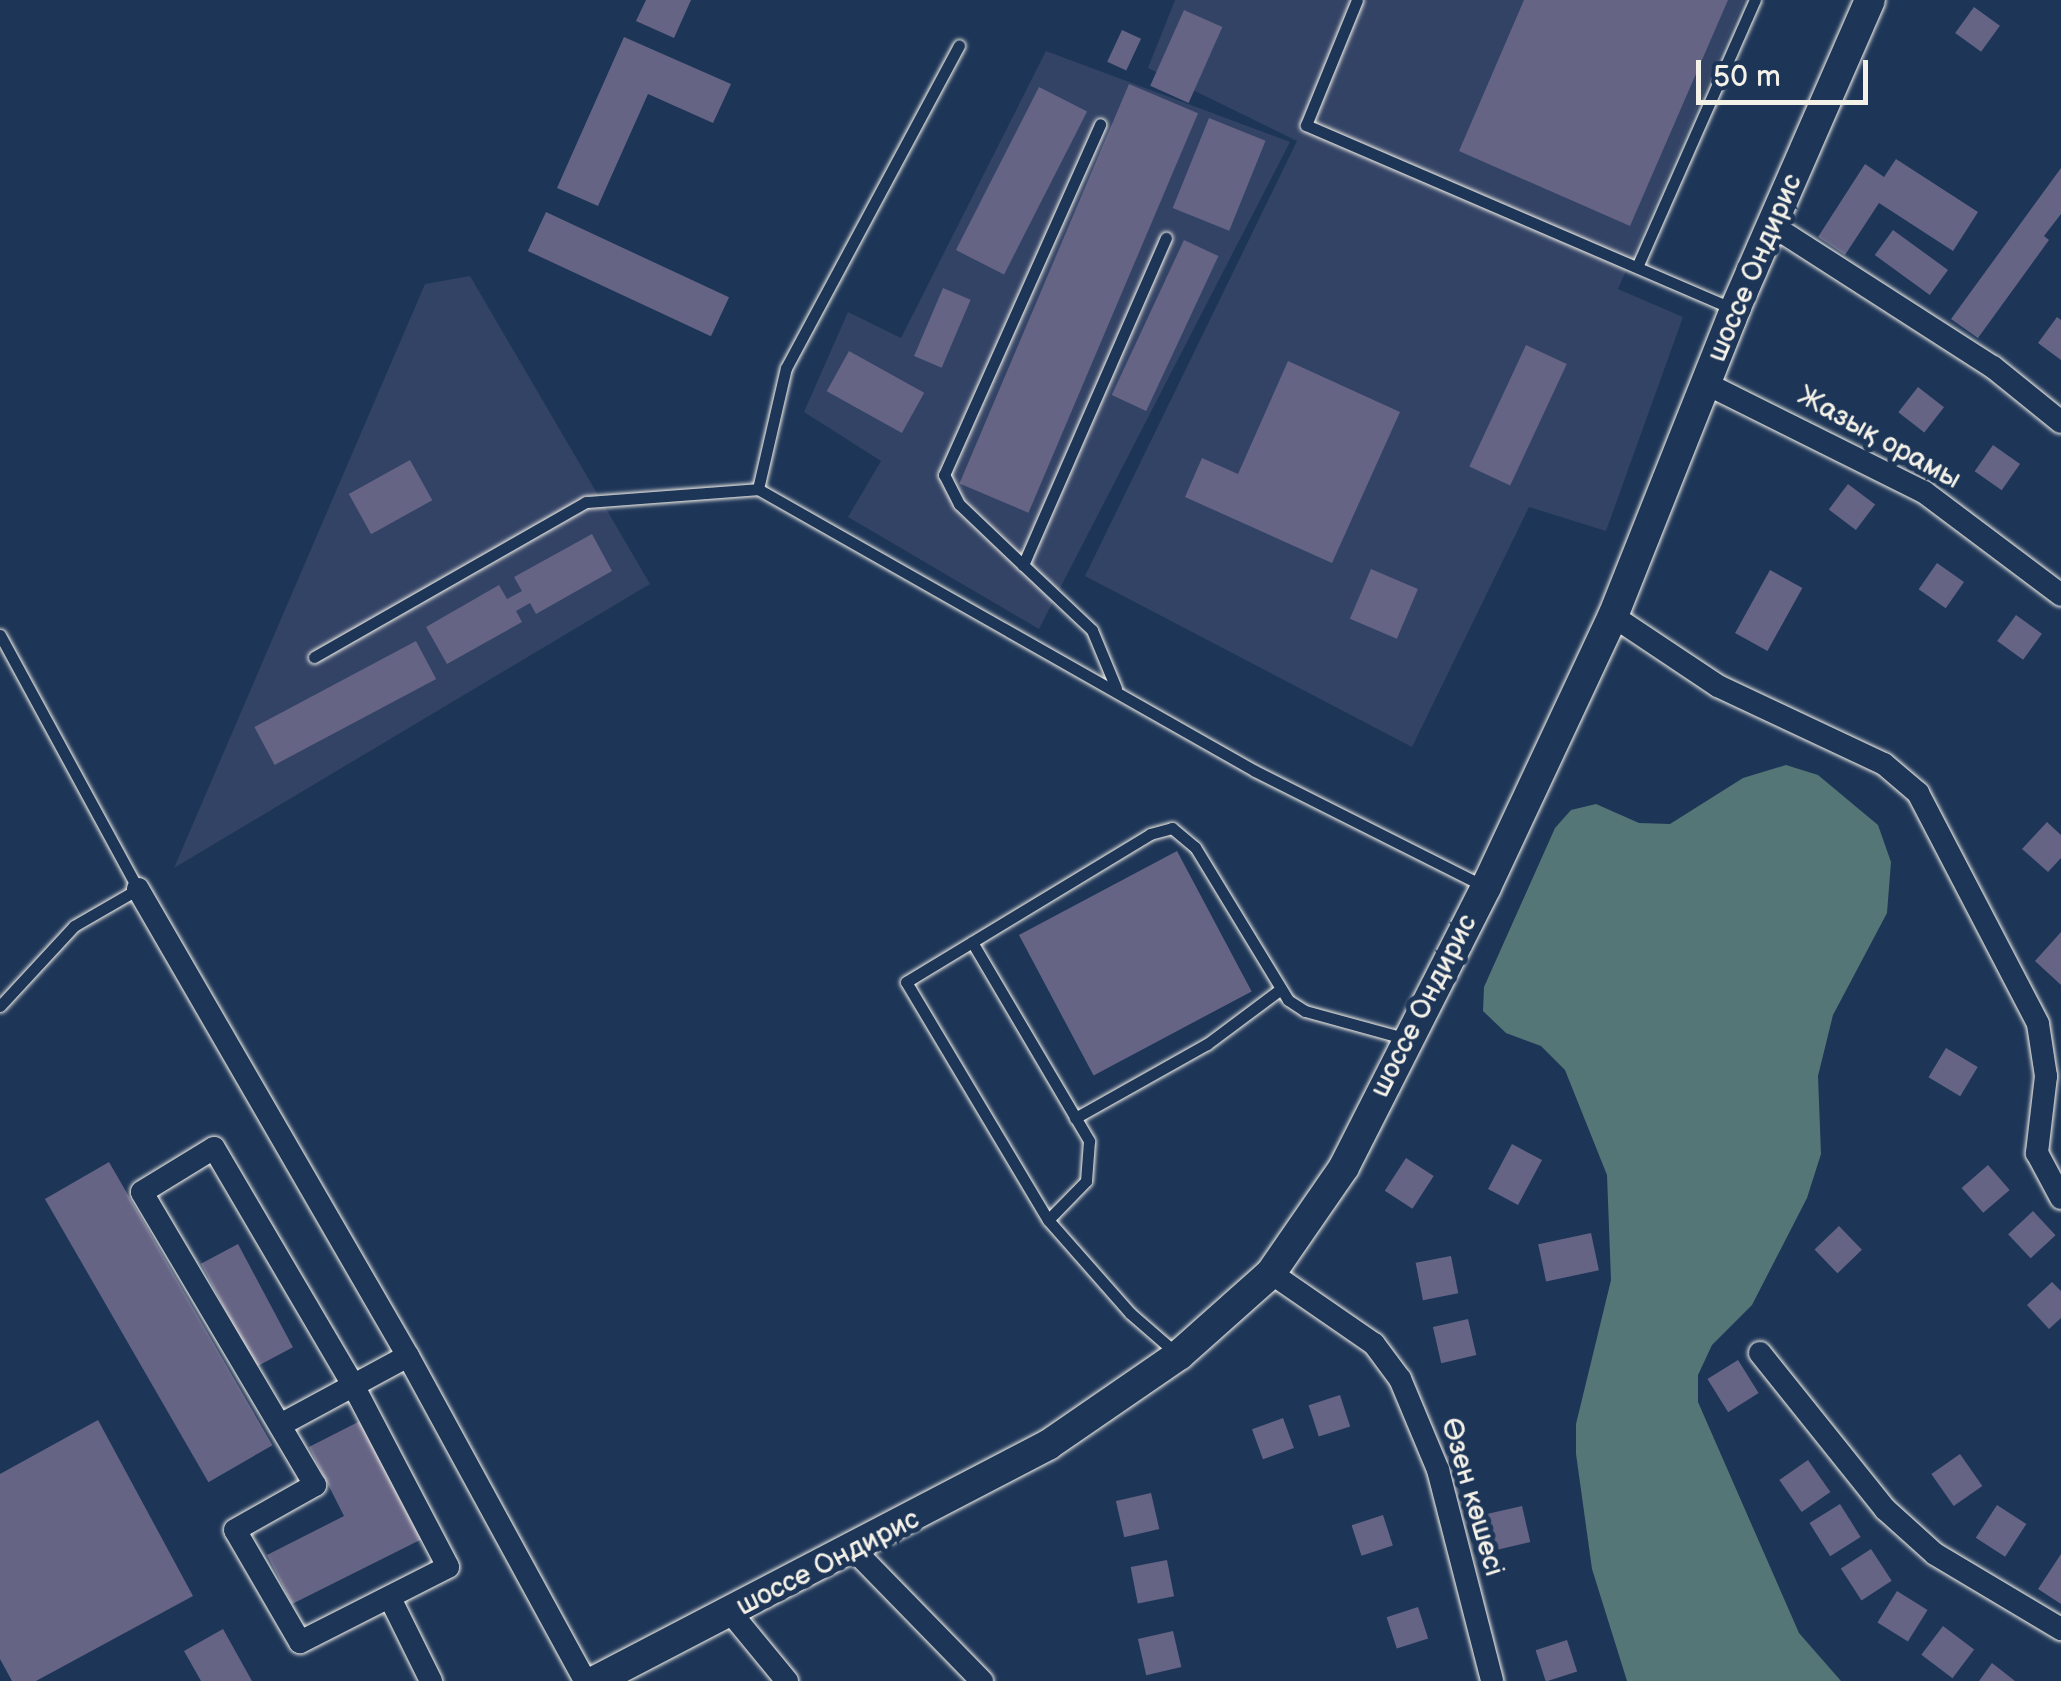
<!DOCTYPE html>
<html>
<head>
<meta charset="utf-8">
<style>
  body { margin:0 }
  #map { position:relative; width:2061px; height:1681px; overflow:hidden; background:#1d3557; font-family:"Balsamiq Sans",sans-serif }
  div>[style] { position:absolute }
  .built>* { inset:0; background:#334365 }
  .green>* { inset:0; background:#547676 }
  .building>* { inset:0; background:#656485; transform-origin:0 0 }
  .roads { filter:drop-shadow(0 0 2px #f4f1e8) drop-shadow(0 0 2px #f4f1e8) }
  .service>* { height:11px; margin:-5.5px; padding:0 5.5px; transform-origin:5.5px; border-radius:5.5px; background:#1d3557 }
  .minor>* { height:22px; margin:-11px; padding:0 11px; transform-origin:11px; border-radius:11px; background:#1d3557 }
  .secondary>* { height:30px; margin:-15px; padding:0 15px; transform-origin:15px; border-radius:15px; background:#1d3557 }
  span { translate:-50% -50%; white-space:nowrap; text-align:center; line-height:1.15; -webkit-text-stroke:10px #1d3557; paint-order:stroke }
  .street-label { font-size:28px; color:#f4f1e8 }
  .scale { position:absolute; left:1696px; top:60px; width:172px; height:45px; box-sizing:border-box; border:5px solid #f4f1e8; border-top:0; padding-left:12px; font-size:30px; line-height:35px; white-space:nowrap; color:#f4f1e8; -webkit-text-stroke:8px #1d3557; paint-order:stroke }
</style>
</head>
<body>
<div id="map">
  <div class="built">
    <div style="clip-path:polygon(1175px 0,1744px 0,1618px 289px,1683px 317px,1606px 531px,1529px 507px,1412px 747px,1085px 576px,1297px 141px,1148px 68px)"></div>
    <div style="clip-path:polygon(1046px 51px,1290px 142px,1039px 629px,848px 517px,881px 461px,804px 412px,848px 312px,901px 338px)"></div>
    <div style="clip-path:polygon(470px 276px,650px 584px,174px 868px,425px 284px)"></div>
  </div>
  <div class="green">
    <div style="clip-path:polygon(1786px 765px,1818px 775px,1878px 825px,1891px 862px,1887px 913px,1833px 1015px,1818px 1076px,1821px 1154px,1807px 1198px,1752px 1305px,1712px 1345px,1698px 1375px,1698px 1402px,1799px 1633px,1841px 1681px,1627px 1681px,1592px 1569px,1576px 1454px,1576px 1424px,1611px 1280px,1607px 1175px,1565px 1070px,1541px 1046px,1506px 1033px,1483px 1011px,1484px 987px,1555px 828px,1571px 810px,1596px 804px,1639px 823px,1670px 824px,1743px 778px)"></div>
  </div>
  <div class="building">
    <div style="clip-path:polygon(646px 0,691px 0,674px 38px,636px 21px)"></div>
    <div style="clip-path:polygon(1524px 0,1728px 0,1630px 226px,1459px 151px)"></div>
    <div style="left:1974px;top:7px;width:32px;height:32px;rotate:36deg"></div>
    <div style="left:1184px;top:10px;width:42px;height:83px;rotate:24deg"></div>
    <div style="left:1122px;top:30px;width:21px;height:35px;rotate:25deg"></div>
    <div style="clip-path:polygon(624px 37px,731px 84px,713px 123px,648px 94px,598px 206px,557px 188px)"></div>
    <div style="left:1129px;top:84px;width:75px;height:434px;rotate:23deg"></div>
    <div style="left:1039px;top:87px;width:54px;height:183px;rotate:27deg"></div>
    <div style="left:1209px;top:118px;width:61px;height:97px;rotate:22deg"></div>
    <div style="clip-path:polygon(1896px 159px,1978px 212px,1953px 251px,1879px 203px,1845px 255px,1818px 237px,1865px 164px,1884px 177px)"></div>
    <div style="clip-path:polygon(2061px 168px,2061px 214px,2044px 236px,2049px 240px,1978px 338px,1951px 319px)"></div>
    <div style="left:546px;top:212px;width:202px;height:43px;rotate:25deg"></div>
    <div style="left:1893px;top:230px;width:68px;height:31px;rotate:36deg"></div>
    <div style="left:1184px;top:240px;width:38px;height:171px;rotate:25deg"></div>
    <div style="left:943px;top:288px;width:30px;height:74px;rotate:23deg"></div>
    <div style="clip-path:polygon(2057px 317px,2061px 320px,2061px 360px,2038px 343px)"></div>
    <div style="left:1526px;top:345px;width:45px;height:134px;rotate:25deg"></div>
    <div style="left:849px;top:351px;width:86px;height:46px;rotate:29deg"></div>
    <div style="clip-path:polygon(1288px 361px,1400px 412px,1332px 563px,1185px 497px,1202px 458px,1238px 474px)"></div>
    <div style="left:1918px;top:387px;width:33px;height:32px;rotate:38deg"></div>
    <div style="left:1993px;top:445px;width:33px;height:32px;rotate:35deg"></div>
    <div style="left:410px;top:460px;width:46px;height:70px;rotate:61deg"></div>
    <div style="left:1848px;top:484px;width:34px;height:32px;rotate:37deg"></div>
    <div style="clip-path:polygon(592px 534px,612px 571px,536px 614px,530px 603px,516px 611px,522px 622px,447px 664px,426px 627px,499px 585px,507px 599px,522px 591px,514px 577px)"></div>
    <div style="left:1937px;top:563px;width:33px;height:32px;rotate:35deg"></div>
    <div style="left:1371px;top:569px;width:51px;height:54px;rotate:23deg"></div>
    <div style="left:1770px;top:570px;width:37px;height:72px;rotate:29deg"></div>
    <div style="left:2016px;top:615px;width:32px;height:32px;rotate:36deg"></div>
    <div style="left:416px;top:641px;width:43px;height:183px;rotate:62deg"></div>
    <div style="clip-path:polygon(2047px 822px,2061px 835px,2061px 858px,2048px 872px,2022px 849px)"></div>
    <div style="left:1177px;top:851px;width:159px;height:179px;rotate:62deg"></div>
    <div style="clip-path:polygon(2061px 932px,2061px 985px,2035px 961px)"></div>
    <div style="left:1946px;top:1048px;width:37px;height:34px;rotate:31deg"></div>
    <div style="left:1512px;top:1144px;width:34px;height:51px;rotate:28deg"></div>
    <div style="left:1406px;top:1158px;width:33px;height:39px;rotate:33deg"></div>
    <div style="left:109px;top:1162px;width:327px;height:74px;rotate:60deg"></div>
    <div style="left:1988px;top:1165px;width:33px;height:35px;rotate:49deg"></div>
    <div style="left:2033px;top:1211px;width:33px;height:34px;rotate:47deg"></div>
    <div style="left:1839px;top:1226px;width:33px;height:34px;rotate:46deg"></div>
    <div style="left:1591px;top:1233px;width:38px;height:54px;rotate:78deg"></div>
    <div style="left:238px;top:1244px;width:117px;height:42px;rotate:62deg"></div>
    <div style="left:1451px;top:1256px;width:38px;height:36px;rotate:79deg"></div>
    <div style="clip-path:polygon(2052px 1282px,2061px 1291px,2061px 1318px,2049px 1329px,2027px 1305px)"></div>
    <div style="left:1468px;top:1319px;width:37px;height:36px;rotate:77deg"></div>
    <div style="left:1738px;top:1360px;width:39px;height:36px;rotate:58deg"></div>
    <div style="left:1340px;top:1395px;width:33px;height:33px;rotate:72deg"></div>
    <div style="left:1283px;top:1418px;width:32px;height:33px;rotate:70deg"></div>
    <div style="clip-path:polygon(98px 1420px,193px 1596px,36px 1681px,12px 1681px,0 1659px,0 1474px)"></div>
    <div style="clip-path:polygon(362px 1420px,422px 1539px,292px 1604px,267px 1555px,344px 1516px,309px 1447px)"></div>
    <div style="left:1960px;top:1454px;width:39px;height:35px;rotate:55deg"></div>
    <div style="left:1808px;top:1460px;width:39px;height:35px;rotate:55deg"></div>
    <div style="left:1151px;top:1493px;width:37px;height:36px;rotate:77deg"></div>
    <div style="left:1840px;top:1504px;width:39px;height:36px;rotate:58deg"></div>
    <div style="left:1997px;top:1505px;width:35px;height:39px;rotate:33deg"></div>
    <div style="left:1522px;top:1506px;width:37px;height:36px;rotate:77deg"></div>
    <div style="left:1383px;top:1515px;width:32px;height:33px;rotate:72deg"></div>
    <div style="left:1871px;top:1549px;width:38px;height:36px;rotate:57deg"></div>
    <div style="clip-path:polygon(2061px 1554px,2061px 1604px,2038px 1589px)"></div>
    <div style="left:1167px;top:1560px;width:37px;height:37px;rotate:79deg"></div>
    <div style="left:1897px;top:1591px;width:36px;height:37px;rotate:32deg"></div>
    <div style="left:1418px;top:1607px;width:33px;height:33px;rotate:72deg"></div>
    <div style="left:1943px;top:1626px;width:39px;height:36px;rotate:37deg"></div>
    <div style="clip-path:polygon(223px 1629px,252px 1681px,201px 1681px,184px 1651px)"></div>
    <div style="left:1173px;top:1631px;width:37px;height:36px;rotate:77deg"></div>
    <div style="left:1567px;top:1640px;width:33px;height:33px;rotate:72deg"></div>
    <div style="clip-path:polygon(1992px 1663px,2015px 1681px,1979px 1681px)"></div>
  </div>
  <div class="roads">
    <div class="service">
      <div style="left:1357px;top:0;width:135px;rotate:112.2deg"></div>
      <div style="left:1306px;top:125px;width:463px;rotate:23.3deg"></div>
      <div style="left:1637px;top:267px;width:292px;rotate:-66.2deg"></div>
      <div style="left:758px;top:489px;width:124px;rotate:-77deg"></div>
      <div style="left:786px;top:368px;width:366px;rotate:-61.8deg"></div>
      <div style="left:1023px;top:565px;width:88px;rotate:-136.4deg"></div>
      <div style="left:959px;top:504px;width:33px;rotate:-117deg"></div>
      <div style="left:944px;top:475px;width:384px;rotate:-66deg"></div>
      <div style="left:0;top:635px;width:289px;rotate:61.5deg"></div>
      <div style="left:138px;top:889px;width:74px;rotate:150deg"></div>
      <div style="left:74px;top:926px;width:109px;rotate:132.8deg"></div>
      <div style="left:314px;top:657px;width:313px;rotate:-29.7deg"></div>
      <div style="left:586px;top:502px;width:172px;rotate:-4.3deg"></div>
      <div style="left:758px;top:489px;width:571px;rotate:29.57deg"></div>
      <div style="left:1255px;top:771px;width:254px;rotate:26.7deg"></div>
      <div style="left:1116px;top:688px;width:63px;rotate:-112.5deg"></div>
      <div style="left:1092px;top:630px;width:95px;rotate:-136.7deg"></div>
      <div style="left:1023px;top:565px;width:357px;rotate:-66.4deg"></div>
      <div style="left:972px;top:942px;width:231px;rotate:59.5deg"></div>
      <div style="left:1089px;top:1141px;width:40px;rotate:94.3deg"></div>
      <div style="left:1086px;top:1181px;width:54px;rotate:134.3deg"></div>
      <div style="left:1075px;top:1118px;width:151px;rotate:-29.3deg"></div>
      <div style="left:1207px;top:1044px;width:89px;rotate:-36.7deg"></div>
      <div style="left:1176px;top:1353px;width:61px;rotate:-139deg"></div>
      <div style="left:1130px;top:1313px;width:124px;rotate:-131.4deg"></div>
      <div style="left:1048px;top:1220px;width:277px;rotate:-120.8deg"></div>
      <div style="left:906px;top:982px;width:285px;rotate:-31.2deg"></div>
      <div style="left:1150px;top:834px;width:23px;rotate:-15deg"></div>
      <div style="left:1172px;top:828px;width:30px;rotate:40deg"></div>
      <div style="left:1195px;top:847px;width:179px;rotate:58.7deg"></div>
      <div style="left:1288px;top:1000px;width:20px;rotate:33deg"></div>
      <div style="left:1305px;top:1011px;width:103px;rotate:15.3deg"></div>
    </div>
    <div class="minor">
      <div style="left:1773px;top:226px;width:261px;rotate:32.7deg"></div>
      <div style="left:1993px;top:367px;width:87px;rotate:39deg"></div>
      <div style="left:1707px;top:384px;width:242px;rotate:26.5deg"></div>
      <div style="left:1924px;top:492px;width:171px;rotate:36.9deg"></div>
      <div style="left:1613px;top:616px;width:126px;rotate:33.7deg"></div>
      <div style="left:1718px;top:686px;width:183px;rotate:25.2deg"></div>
      <div style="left:1884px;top:764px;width:45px;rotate:40.5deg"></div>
      <div style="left:1918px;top:793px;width:260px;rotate:62.5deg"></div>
      <div style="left:2038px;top:1024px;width:53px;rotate:81.3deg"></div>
      <div style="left:2046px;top:1076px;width:78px;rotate:96.7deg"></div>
      <div style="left:2037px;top:1153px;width:51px;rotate:61.9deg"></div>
      <div style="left:138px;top:889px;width:539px;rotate:59.97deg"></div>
      <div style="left:408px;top:1356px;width:370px;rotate:61.4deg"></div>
      <div style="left:214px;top:1148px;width:275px;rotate:59.6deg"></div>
      <div style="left:353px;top:1385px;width:205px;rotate:62.4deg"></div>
      <div style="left:448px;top:1567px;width:166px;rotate:153.1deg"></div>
      <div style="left:300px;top:1642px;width:129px;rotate:-120.1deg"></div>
      <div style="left:235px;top:1530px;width:92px;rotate:-29.4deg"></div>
      <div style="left:315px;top:1485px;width:340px;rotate:-120.6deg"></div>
      <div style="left:142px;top:1192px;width:84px;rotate:-31.4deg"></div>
      <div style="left:1271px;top:1273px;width:125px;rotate:34.6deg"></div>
      <div style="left:1374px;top:1344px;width:44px;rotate:53.4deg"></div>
      <div style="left:1400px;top:1379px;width:99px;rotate:67.3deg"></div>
      <div style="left:1438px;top:1470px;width:218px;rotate:75.6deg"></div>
      <div style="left:1760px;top:1353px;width:200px;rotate:51.3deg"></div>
      <div style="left:1885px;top:1509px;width:67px;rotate:42deg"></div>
      <div style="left:1935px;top:1554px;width:147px;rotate:30.8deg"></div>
      <div style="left:282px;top:1424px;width:143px;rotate:-28.4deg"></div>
      <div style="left:855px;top:1551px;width:182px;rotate:45.7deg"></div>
      <div style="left:390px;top:1598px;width:93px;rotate:63.7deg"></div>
      <div style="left:731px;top:1613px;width:88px;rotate:50.5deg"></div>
    </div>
    <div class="secondary">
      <div style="left:595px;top:1681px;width:511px;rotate:-27.52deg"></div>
      <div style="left:1048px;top:1445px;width:159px;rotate:-34.5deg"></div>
      <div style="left:1179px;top:1355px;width:123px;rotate:-41.7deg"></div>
      <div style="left:1271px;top:1273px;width:129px;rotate:-55.4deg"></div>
      <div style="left:1344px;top:1167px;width:314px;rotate:-63.1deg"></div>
      <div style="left:1486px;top:887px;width:299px;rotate:-64.9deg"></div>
      <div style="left:1613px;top:616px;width:330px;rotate:-68.3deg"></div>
      <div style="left:1735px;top:309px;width:337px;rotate:-66.4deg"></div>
    </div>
  </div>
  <div class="street-label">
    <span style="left:1755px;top:268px;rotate:-67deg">шоссе Ондирис</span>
    <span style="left:1879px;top:438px;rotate:29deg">Жазық орамы</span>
    <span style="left:1424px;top:1006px;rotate:-63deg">шоссе Ондирис</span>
    <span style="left:1472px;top:1497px;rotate:74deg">Өзен көшесі</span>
    <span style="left:828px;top:1563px;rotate:-27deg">шоссе Ондирис</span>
  </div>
  <div class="scale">50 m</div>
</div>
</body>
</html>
